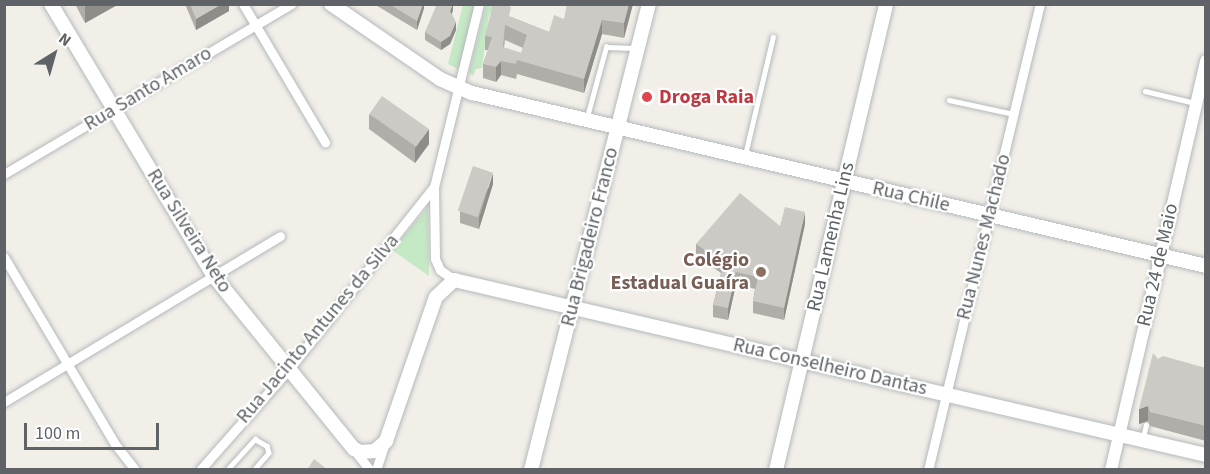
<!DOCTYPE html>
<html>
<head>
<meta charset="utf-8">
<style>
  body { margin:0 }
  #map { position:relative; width:1210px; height:474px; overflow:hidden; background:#f1efe8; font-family:"Source Sans 3",sans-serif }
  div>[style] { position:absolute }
  .green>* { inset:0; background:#c5e8c5 }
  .roads { filter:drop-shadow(0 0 2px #b5b8bc) drop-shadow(0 0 2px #b5b8bc) }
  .service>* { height:4.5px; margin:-2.25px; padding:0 2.25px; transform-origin:2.25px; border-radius:2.25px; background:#fff }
  .minor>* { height:9px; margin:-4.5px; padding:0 4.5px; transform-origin:4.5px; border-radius:4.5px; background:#fff }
  .tertiary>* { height:12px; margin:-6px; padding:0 6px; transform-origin:6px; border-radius:6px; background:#fff }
  .secondary>* { height:14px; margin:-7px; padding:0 7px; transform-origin:7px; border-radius:7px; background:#fff }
  .wall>* { inset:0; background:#afaea9 }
  .shaded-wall>* { inset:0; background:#8f8d8a }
  .building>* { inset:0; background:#cccac5; transform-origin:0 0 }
  .dots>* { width:16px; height:16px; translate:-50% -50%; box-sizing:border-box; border:3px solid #fff; border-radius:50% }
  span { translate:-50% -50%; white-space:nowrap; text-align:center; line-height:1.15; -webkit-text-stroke:4.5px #fff; paint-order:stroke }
  .street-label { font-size:20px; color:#5f6368 }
  .health-label { font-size:20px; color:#be3a42; font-weight:700 }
  .left { translate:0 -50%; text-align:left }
  .education-label { font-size:20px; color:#785e54; font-weight:700 }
  .right { translate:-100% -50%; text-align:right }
  .frame { position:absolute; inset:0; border:6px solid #5f6368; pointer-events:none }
  .north { position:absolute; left:24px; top:24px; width:60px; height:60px; -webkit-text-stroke:4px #fff; paint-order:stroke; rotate:37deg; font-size:16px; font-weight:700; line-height:24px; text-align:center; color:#5f6368 }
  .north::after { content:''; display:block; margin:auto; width:21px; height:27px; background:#5f6368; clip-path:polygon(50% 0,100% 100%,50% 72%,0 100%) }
  .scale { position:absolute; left:24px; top:423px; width:135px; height:27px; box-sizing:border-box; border:3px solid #5f6368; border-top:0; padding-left:8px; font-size:18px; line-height:21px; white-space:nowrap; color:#5f6368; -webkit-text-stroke:4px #fff; paint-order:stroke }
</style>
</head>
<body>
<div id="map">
  <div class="green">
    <div style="clip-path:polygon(463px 5px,482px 5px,466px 73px,448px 64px)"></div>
    <div style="clip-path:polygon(486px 5px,497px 5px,489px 15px,482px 68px,476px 69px,473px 76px,469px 73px)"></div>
    <div style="clip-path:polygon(428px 207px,429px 276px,392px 250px)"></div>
  </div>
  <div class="roads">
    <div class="service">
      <div style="left:1145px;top:91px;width:51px;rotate:13.5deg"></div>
      <div style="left:949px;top:100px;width:66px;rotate:12.2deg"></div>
      <div style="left:587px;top:117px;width:73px;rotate:-74.8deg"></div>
      <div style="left:606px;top:47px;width:29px;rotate:2deg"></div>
      <div style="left:745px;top:155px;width:121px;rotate:-76.7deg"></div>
      <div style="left:1143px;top:437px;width:12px;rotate:-76deg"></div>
      <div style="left:227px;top:470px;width:42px;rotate:-47.9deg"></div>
      <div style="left:255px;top:439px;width:14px;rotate:30deg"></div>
      <div style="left:267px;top:446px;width:7px;rotate:74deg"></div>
      <div style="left:269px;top:453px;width:23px;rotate:131deg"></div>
    </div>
    <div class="minor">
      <div style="left:243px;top:4px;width:161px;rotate:59.3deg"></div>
      <div style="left:4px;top:174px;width:334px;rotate:-30.6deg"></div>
      <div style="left:4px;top:257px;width:217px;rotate:59.3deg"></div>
      <div style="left:115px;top:444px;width:33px;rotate:52deg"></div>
      <div style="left:454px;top:280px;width:17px;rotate:-144deg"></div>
      <div style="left:440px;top:270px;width:12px;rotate:-114deg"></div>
      <div style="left:435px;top:259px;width:72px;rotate:-90.8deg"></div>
      <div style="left:434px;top:187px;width:188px;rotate:-76.2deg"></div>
      <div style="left:4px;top:402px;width:322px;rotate:-31deg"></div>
      <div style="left:355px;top:451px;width:24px;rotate:52deg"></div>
      <div style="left:200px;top:470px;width:135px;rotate:-48.6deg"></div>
      <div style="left:289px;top:369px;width:233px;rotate:-51.5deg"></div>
      <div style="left:376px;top:470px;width:28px;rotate:-72deg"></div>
      <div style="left:928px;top:470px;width:479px;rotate:-76.5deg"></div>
    </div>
    <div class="tertiary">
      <div style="left:1111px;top:470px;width:420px;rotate:-76.9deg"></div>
    </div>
    <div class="secondary">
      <div style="left:51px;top:4px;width:316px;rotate:59.1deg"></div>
      <div style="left:213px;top:275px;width:224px;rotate:51deg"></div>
      <div style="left:354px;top:449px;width:8px;rotate:23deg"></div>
      <div style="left:361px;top:452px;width:14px;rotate:-4deg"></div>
      <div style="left:375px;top:451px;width:15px;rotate:-42deg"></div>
      <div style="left:386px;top:441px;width:152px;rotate:-70.9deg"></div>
      <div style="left:436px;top:297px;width:25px;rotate:-43deg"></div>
      <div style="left:454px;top:280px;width:772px;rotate:13.1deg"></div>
      <div style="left:331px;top:4px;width:132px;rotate:34.5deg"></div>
      <div style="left:440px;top:79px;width:35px;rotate:24deg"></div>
      <div style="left:472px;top:93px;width:754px;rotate:13.26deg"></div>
      <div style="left:531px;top:470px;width:481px;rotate:-75.8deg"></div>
      <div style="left:776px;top:470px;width:479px;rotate:-76.7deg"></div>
    </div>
  </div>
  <div class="wall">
    <div style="clip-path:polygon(75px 4px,119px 4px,85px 23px)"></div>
    <div style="clip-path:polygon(185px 4px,229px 4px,229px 11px,196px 30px)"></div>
    <div style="clip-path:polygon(374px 4px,424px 4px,424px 8px,417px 30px)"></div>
    <div style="clip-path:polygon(453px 4px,453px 10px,452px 14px,456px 30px,450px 44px,441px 50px,425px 40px,425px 32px)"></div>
    <div style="clip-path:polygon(evenodd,633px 4px,624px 38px,602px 34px,584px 93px,517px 74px,516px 79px,501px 75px,496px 82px,483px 78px,483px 64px,488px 50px,485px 50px,485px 36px,511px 17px,549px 32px,564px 19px,633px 4px,505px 40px,523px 48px,521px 53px,504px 48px,505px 40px)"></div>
    <div style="clip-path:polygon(369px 114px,429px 144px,415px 163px,369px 129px)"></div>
    <div style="clip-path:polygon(493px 184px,479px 229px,460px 223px,460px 211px)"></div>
    <div style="clip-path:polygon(805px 224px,784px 320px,753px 313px,753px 301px,755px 289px,736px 284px,728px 320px,713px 317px,713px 305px,721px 273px,696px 256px,696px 244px,780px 226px)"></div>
    <div style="clip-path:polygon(1158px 359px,1206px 368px,1206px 441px,1150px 426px,1148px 421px,1139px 424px)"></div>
  </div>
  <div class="shaded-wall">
    <div style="clip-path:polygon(85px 4px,119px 4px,85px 23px)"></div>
    <div style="clip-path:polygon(222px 4px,229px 4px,229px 11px,196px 30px,196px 19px)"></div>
    <div style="clip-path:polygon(423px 4px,424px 4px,424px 8px,417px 30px,417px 21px)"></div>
    <div style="clip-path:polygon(453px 4px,453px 10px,450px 19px,450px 11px)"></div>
    <div style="clip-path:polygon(629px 4px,633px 4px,624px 38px,624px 23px)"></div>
    <div style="clip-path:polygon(602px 20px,602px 34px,584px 93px,584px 79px)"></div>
    <div style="clip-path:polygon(456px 22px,456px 30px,450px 44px,441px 50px,441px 42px)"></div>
    <div style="clip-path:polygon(501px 61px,501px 75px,496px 82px,496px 67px)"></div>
    <div style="clip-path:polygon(429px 129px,429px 144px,415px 163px,415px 148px)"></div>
    <div style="clip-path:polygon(493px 173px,493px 184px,479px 229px,479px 218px)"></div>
    <div style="clip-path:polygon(805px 212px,805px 224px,784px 320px,784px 308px)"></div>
    <div style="clip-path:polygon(736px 272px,736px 284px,728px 320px,728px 308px)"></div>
    <div style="clip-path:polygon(1148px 406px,1148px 421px,1139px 424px,1139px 409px)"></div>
  </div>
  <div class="building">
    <div style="clip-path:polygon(190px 4px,222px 4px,196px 19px)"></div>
    <div style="clip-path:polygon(389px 4px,423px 4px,417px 21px)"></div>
    <div style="clip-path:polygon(437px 4px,453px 4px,450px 11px,456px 22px,450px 36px,441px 42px,425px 32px)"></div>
    <div style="clip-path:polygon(evenodd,493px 4px,503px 4px,511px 7px,509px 16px,549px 32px,554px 15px,564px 19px,567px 4px,629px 4px,624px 23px,602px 20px,584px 79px,517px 60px,516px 64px,501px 61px,496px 67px,483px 64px,492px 37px,485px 36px,493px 4px,505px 25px,527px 35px,521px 53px,503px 47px,505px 25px)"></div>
    <div style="left:382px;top:96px;width:57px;height:22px;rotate:35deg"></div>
    <div style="left:473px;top:166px;width:21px;height:47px;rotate:19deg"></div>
    <div style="clip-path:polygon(740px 193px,780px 226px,785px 207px,805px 212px,784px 308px,753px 301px,758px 277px,736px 272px,728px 308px,713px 305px,724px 263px,696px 244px)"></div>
    <div style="clip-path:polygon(1153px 353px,1158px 359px,1163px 356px,1206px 368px,1206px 407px,1204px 412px,1206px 412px,1206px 426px,1150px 412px,1148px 406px,1139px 409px)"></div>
    <div style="clip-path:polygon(314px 459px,328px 470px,307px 470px)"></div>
  </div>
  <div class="dots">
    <div style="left:647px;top:97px;background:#e0444e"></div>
    <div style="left:761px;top:272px;background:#8d6e63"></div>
  </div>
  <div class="street-label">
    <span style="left:148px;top:89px;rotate:-31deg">Rua Santo Amaro</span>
    <span style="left:911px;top:197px;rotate:13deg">Rua Chile</span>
    <span style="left:189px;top:231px;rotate:58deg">Rua Silveira Neto</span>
    <span style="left:590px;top:237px;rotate:-76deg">Rua Brigadeiro Franco</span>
    <span style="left:831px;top:237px;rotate:-77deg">Rua Lamenha Lins</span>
    <span style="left:984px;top:237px;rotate:-76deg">Rua Nunes Machado</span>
    <span style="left:1158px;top:265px;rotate:-77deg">Rua 24 de Maio</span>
    <span style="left:318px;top:329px;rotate:-50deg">Rua Jacinto Antunes da Silva</span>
    <span style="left:830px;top:367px;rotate:13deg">Rua Conselheiro Dantas</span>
  </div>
  <div class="health-label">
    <span class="left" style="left:659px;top:97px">Droga Raia</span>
  </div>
  <div class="education-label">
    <span class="right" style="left:749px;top:272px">Colégio<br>Estadual Guaíra</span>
  </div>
  <div class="frame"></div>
  <div class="north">N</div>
  <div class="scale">100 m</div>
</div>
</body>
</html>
